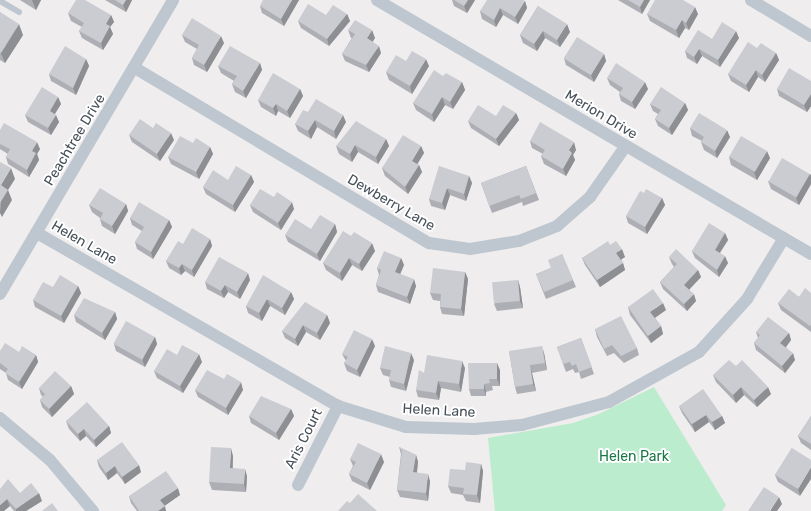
<!DOCTYPE html>
<html>
<head>
<meta charset="utf-8">
<style>
  body { margin:0 }
  #map { position:relative; width:811px; height:511px; overflow:hidden; background:#efeded; font-family:Rubik,sans-serif }
  div>[style] { position:absolute }
  .green>* { inset:0; background:#bcecce }
  .service>* { height:6px; margin:-3px; padding:0 3px; transform-origin:3px; border-radius:3px; background:#bec7cf }
  .minor>* { height:12px; margin:-6px; padding:0 6px; transform-origin:6px; border-radius:6px; background:#bec7cf }
  .wall>* { inset:0; background:#aeafb5 }
  .shaded-wall>* { inset:0; background:#8d8f93 }
  .building>* { inset:0; background:#caccd2; transform-origin:0 0 }
  span { translate:-50% -50%; white-space:nowrap; text-align:center; line-height:1.15; -webkit-text-stroke:4px #fff; paint-order:stroke }
  .street-label { font-size:14px; color:#465059 }
  .park-label { font-size:14px; color:#1a7747 }
</style>
</head>
<body>
<div id="map">
  <div class="green">
    <div style="clip-path:polygon(654px 387px,726px 505px,722px 511px,495px 511px,488px 438px,573px 423px,599px 414px)"></div>
  </div>
  <div class="service">
    <div style="left:0;top:1px;width:22px;rotate:30deg"></div>
  </div>
  <div class="minor">
    <div style="left:377px;top:0;width:503px;rotate:30.34deg"></div>
    <div style="left:751px;top:0;width:70px;rotate:31deg"></div>
    <div style="left:135px;top:68px;width:342px;rotate:30.8deg"></div>
    <div style="left:429px;top:243px;width:41px;rotate:8.3deg"></div>
    <div style="left:470px;top:249px;width:50px;rotate:-9.3deg"></div>
    <div style="left:519px;top:241px;width:41px;rotate:-21.5deg"></div>
    <div style="left:557px;top:226px;width:44px;rotate:-41.3deg"></div>
    <div style="left:590px;top:197px;width:61px;rotate:-55deg"></div>
    <div style="left:37px;top:233px;width:347px;rotate:29.9deg"></div>
    <div style="left:338px;top:406px;width:71px;rotate:17.2deg"></div>
    <div style="left:406px;top:427px;width:68px;rotate:1.7deg"></div>
    <div style="left:474px;top:429px;width:48px;rotate:-4.8deg"></div>
    <div style="left:522px;top:425px;width:90px;rotate:-14.8deg"></div>
    <div style="left:609px;top:402px;width:103px;rotate:-29.1deg"></div>
    <div style="left:699px;top:352px;width:72px;rotate:-47.8deg"></div>
    <div style="left:747px;top:299px;width:71px;rotate:-58.8deg"></div>
    <div style="left:0;top:294px;width:341px;rotate:-59.5deg"></div>
    <div style="left:0;top:418px;width:65px;rotate:40deg"></div>
    <div style="left:50px;top:460px;width:67px;rotate:49.9deg"></div>
    <div style="left:298px;top:485px;width:89px;rotate:-63.1deg"></div>
  </div>
  <div class="wall">
    <div style="clip-path:polygon(20px 0,41px 0,36px 10px)"></div>
    <div style="clip-path:polygon(105px 0,132px 0,126px 12px)"></div>
    <div style="clip-path:polygon(299px 0,284px 26px,262px 13px,260px 6px)"></div>
    <div style="clip-path:polygon(452px 0,475px 0,467px 13px,454px 6px)"></div>
    <div style="clip-path:polygon(618px 0,650px 0,642px 14px)"></div>
    <div style="clip-path:polygon(525px 1px,527px 8px,518px 24px,503px 15px,496px 27px,482px 19px,480px 11px)"></div>
    <div style="clip-path:polygon(538px 6px,570px 32px,560px 47px,545px 38px,537px 51px,523px 43px,520px 35px)"></div>
    <div style="clip-path:polygon(0 12px,23px 35px,5px 63px,0 60px)"></div>
    <div style="clip-path:polygon(68px 13px,111px 15px,114px 22px,110px 27px,113px 34px,103px 50px,82px 38px,79px 31px,82px 27px,71px 21px)"></div>
    <div style="clip-path:polygon(347px 14px,350px 21px,329px 46px,301px 28px,298px 21px,326px 15px)"></div>
    <div style="clip-path:polygon(647px 14px,698px 14px,689px 30px,685px 28px,679px 38px,650px 21px)"></div>
    <div style="clip-path:polygon(348px 30px,375px 38px,372px 42px,381px 53px,369px 72px,345px 61px,342px 54px,352px 38px,351px 38px)"></div>
    <div style="clip-path:polygon(182px 35px,224px 43px,207px 72px,194px 65px,192px 58px,197px 49px,185px 42px)"></div>
    <div style="clip-path:polygon(739px 38px,720px 67px,702px 56px,697px 64px,687px 58px,685px 51px,712px 39px)"></div>
    <div style="clip-path:polygon(757px 48px,776px 53px,779px 60px,765px 82px,758px 77px,749px 92px,731px 81px,728px 74px)"></div>
    <div style="clip-path:polygon(604px 54px,606px 61px,594px 82px,566px 65px,564px 58px)"></div>
    <div style="clip-path:polygon(86px 59px,89px 66px,76px 95px,51px 81px,49px 74px)"></div>
    <div style="clip-path:polygon(406px 61px,429px 66px,412px 94px,389px 80px,386px 72px)"></div>
    <div style="clip-path:polygon(260px 63px,262px 70px,246px 98px,235px 92px,232px 84px,234px 81px,221px 73px,218px 66px)"></div>
    <div style="clip-path:polygon(607px 78px,648px 89px,635px 109px,621px 101px,619px 94px,620px 92px,610px 85px)"></div>
    <div style="clip-path:polygon(811px 81px,811px 106px,807px 112px,779px 96px,777px 89px)"></div>
    <div style="clip-path:polygon(462px 82px,465px 90px,453px 109px,445px 105px,434px 122px,416px 110px,413px 103px)"></div>
    <div style="clip-path:polygon(300px 89px,303px 96px,290px 118px,278px 111px,276px 116px,261px 107px,258px 100px)"></div>
    <div style="clip-path:polygon(58px 97px,61px 104px,55px 114px,59px 122px,51px 135px,28px 122px,25px 115px)"></div>
    <div style="clip-path:polygon(685px 103px,688px 110px,672px 135px,658px 126px,655px 119px,658px 114px,653px 111px,650px 104px)"></div>
    <div style="clip-path:polygon(308px 112px,346px 122px,336px 139px,317px 127px,311px 139px,298px 131px,295px 124px)"></div>
    <div style="clip-path:polygon(516px 113px,519px 120px,499px 146px,471px 128px,468px 121px,496px 116px)"></div>
    <div style="clip-path:polygon(153px 128px,174px 140px,160px 161px,132px 142px,129px 135px)"></div>
    <div style="clip-path:polygon(690px 128px,730px 137px,717px 158px,704px 150px,701px 142px,702px 141px,692px 136px)"></div>
    <div style="clip-path:polygon(0 130px,40px 149px,37px 154px,39px 160px,29px 177px,8px 164px,6px 157px,8px 154px,0 149px)"></div>
    <div style="clip-path:polygon(386px 139px,389px 146px,378px 164px,358px 152px,352px 162px,339px 154px,336px 146px)"></div>
    <div style="clip-path:polygon(530px 141px,576px 150px,573px 155px,575px 160px,566px 176px,544px 164px,541px 156px,543px 154px,532px 148px)"></div>
    <div style="clip-path:polygon(193px 143px,210px 147px,213px 154px,199px 179px,171px 164px,168px 157px)"></div>
    <div style="clip-path:polygon(421px 146px,424px 153px,417px 164px,419px 165px,422px 172px,408px 194px,385px 176px,382px 168px)"></div>
    <div style="clip-path:polygon(729px 157px,770px 158px,757px 180px,731px 165px)"></div>
    <div style="clip-path:polygon(526px 166px,539px 200px,523px 206px,522px 202px,492px 213px,481px 183px)"></div>
    <div style="clip-path:polygon(810px 174px,811px 176px,811px 184px,799px 205px,771px 189px,768px 181px)"></div>
    <div style="clip-path:polygon(251px 175px,254px 182px,235px 212px,206px 194px,203px 187px,228px 180px)"></div>
    <div style="clip-path:polygon(469px 176px,472px 183px,466px 201px,450px 195px,445px 210px,431px 206px,429px 199px)"></div>
    <div style="clip-path:polygon(644px 193px,662px 198px,665px 205px,647px 234px,628px 223px,626px 216px)"></div>
    <div style="clip-path:polygon(274px 197px,294px 209px,281px 230px,253px 212px,250px 205px)"></div>
    <div style="clip-path:polygon(126px 204px,128px 211px,115px 234px,102px 226px,100px 219px,100px 218px,92px 212px,89px 205px)"></div>
    <div style="clip-path:polygon(130px 218px,169px 220px,172px 227px,153px 259px,137px 249px,135px 242px,142px 231px,132px 225px)"></div>
    <div style="clip-path:polygon(335px 224px,337px 232px,320px 261px,288px 242px,285px 235px)"></div>
    <div style="clip-path:polygon(725px 233px,728px 240px,720px 253px,728px 263px,719px 277px,695px 258px,692px 251px)"></div>
    <div style="clip-path:polygon(351px 236px,375px 251px,362px 271px,352px 265px,342px 281px,326px 270px,323px 263px)"></div>
    <div style="clip-path:polygon(210px 239px,212px 246px,194px 277px,185px 271px,181px 275px,169px 268px,166px 261px,183px 244px)"></div>
    <div style="clip-path:polygon(610px 245px,625px 257px,621px 259px,623px 263px,625px 270px,600px 287px,585px 265px,582px 258px)"></div>
    <div style="clip-path:polygon(562px 254px,576px 287px,546px 299px,536px 274px,551px 268px)"></div>
    <div style="clip-path:polygon(669px 257px,698px 270px,701px 277px,689px 289px,696px 301px,687px 311px,663px 289px,660px 282px,674px 267px,672px 264px)"></div>
    <div style="clip-path:polygon(401px 258px,404px 265px,400px 274px,416px 286px,410px 304px,378px 292px,376px 285px,379px 275px,377px 268px)"></div>
    <div style="clip-path:polygon(465px 272px,468px 279px,464px 316px,442px 314px,440px 307px,440px 301px,433px 300px,430px 293px)"></div>
    <div style="clip-path:polygon(250px 280px,240px 299px,228px 292px,224px 298px,207px 289px,205px 282px)"></div>
    <div style="clip-path:polygon(518px 280px,520px 287px,523px 308px,497px 311px,494px 304px)"></div>
    <div style="clip-path:polygon(78px 286px,81px 293px,64px 323px,35px 307px,33px 300px,53px 287px)"></div>
    <div style="clip-path:polygon(291px 292px,294px 299px,285px 315px,270px 306px,262px 321px,248px 313px,246px 306px)"></div>
    <div style="clip-path:polygon(811px 293px,811px 332px,781px 310px,778px 303px)"></div>
    <div style="clip-path:polygon(628px 307px,666px 310px,655px 318px,661px 326px,663px 334px,651px 343px,630px 315px)"></div>
    <div style="clip-path:polygon(115px 312px,117px 319px,105px 340px,76px 322px,74px 315px)"></div>
    <div style="clip-path:polygon(327px 315px,330px 323px,320px 340px,306px 332px,298px 346px,285px 338px,282px 331px)"></div>
    <div style="clip-path:polygon(595px 329px,637px 348px,639px 355px,624px 363px,614px 353px,607px 356px,597px 337px)"></div>
    <div style="clip-path:polygon(756px 332px,789px 333px,791px 340px,786px 347px,795px 360px,785px 373px,756px 350px,754px 343px,758px 338px)"></div>
    <div style="clip-path:polygon(155px 337px,157px 344px,145px 367px,116px 351px,114px 344px)"></div>
    <div style="clip-path:polygon(581px 338px,594px 374px,581px 379px,579px 372px,575px 373px,573px 369px,566px 372px,557px 347px)"></div>
    <div style="clip-path:polygon(375px 346px,360px 377px,347px 371px,344px 363px,346px 361px,342px 354px)"></div>
    <div style="clip-path:polygon(0 351px,19px 352px,36px 355px,38px 362px,22px 389px,8px 380px,6px 373px,0 369px)"></div>
    <div style="clip-path:polygon(509px 351px,544px 353px,547px 370px,532px 373px,536px 391px,517px 394px,515px 387px)"></div>
    <div style="clip-path:polygon(177px 355px,202px 362px,183px 393px,157px 378px,154px 371px)"></div>
    <div style="clip-path:polygon(414px 360px,406px 391px,391px 387px,389px 380px,390px 377px,383px 375px,380px 368px)"></div>
    <div style="clip-path:polygon(736px 366px,771px 394px,757px 407px,744px 395px,736px 403px,716px 382px,713px 375px)"></div>
    <div style="clip-path:polygon(465px 368px,461px 392px,441px 388px,439px 400px,418px 397px,416px 390px,424px 373px)"></div>
    <div style="clip-path:polygon(500px 370px,500px 386px,492px 386px,493px 390px,486px 392px,486px 396px,471px 396px,469px 389px)"></div>
    <div style="clip-path:polygon(224px 379px,243px 390px,228px 415px,198px 397px,195px 390px)"></div>
    <div style="clip-path:polygon(71px 386px,74px 394px,52px 417px,42px 407px,40px 400px,43px 397px,41px 395px,39px 388px)"></div>
    <div style="clip-path:polygon(679px 406px,722px 416px,725px 423px,715px 430px,709px 422px,695px 432px,682px 413px)"></div>
    <div style="clip-path:polygon(291px 409px,294px 416px,279px 440px,251px 423px,249px 416px)"></div>
    <div style="clip-path:polygon(811px 416px,811px 450px,801px 443px,798px 436px)"></div>
    <div style="clip-path:polygon(66px 421px,109px 426px,111px 433px,96px 447px,86px 436px,80px 441px,69px 429px)"></div>
    <div style="clip-path:polygon(399px 447px,416px 455px,418px 462px,417px 473px,430px 481px,428px 501px,400px 497px,397px 490px,401px 454px)"></div>
    <div style="clip-path:polygon(792px 448px,800px 496px,778px 482px,775px 475px)"></div>
    <div style="clip-path:polygon(233px 456px,233px 468px,247px 476px,246px 492px,212px 490px,209px 482px)"></div>
    <div style="clip-path:polygon(350px 459px,384px 462px,370px 490px,352px 481px,349px 474px,353px 466px)"></div>
    <div style="clip-path:polygon(97px 460px,141px 472px,125px 484px,117px 473px,108px 480px,99px 467px)"></div>
    <div style="clip-path:polygon(481px 464px,483px 471px,480px 503px,466px 501px,463px 495px,451px 493px,448px 486px,465px 470px)"></div>
    <div style="clip-path:polygon(0 489px,20px 493px,42px 501px,26px 511px,14px 511px,10px 506px)"></div>
    <div style="clip-path:polygon(180px 495px,164px 506px,166px 511px,137px 511px,131px 503px,129px 496px)"></div>
  </div>
  <div class="shaded-wall">
    <div style="clip-path:polygon(32px 0,41px 0,36px 10px)"></div>
    <div style="clip-path:polygon(126px 0,132px 0,126px 12px,123px 5px)"></div>
    <div style="clip-path:polygon(292px 0,299px 0,284px 26px,281px 19px)"></div>
    <div style="clip-path:polygon(468px 0,475px 0,467px 13px,464px 6px)"></div>
    <div style="clip-path:polygon(644px 0,650px 0,642px 14px,640px 7px)"></div>
    <div style="clip-path:polygon(525px 1px,527px 8px,518px 24px,515px 17px)"></div>
    <div style="clip-path:polygon(695px 7px,698px 14px,689px 30px,686px 23px)"></div>
    <div style="clip-path:polygon(500px 8px,503px 15px,496px 27px,494px 20px)"></div>
    <div style="clip-path:polygon(347px 14px,350px 21px,329px 46px,327px 39px)"></div>
    <div style="clip-path:polygon(111px 15px,114px 22px,110px 27px,113px 34px,103px 50px,101px 43px,106px 24px)"></div>
    <div style="clip-path:polygon(682px 20px,685px 28px,679px 38px,676px 30px)"></div>
    <div style="clip-path:polygon(19px 24px,23px 35px,5px 63px,1px 53px)"></div>
    <div style="clip-path:polygon(567px 24px,570px 32px,560px 47px,557px 40px)"></div>
    <div style="clip-path:polygon(372px 30px,375px 38px,370px 46px,367px 38px)"></div>
    <div style="clip-path:polygon(543px 31px,545px 38px,537px 51px,534px 44px)"></div>
    <div style="clip-path:polygon(736px 31px,739px 38px,720px 67px,718px 60px)"></div>
    <div style="clip-path:polygon(221px 36px,224px 43px,207px 72px,204px 65px)"></div>
    <div style="clip-path:polygon(379px 46px,381px 53px,369px 72px,366px 65px)"></div>
    <div style="clip-path:polygon(699px 49px,702px 56px,697px 64px,694px 57px)"></div>
    <div style="clip-path:polygon(776px 53px,779px 60px,765px 82px,762px 75px)"></div>
    <div style="clip-path:polygon(604px 54px,606px 61px,594px 82px,591px 75px)"></div>
    <div style="clip-path:polygon(86px 59px,89px 66px,76px 95px,73px 88px)"></div>
    <div style="clip-path:polygon(426px 59px,429px 66px,412px 94px,410px 86px)"></div>
    <div style="clip-path:polygon(260px 63px,262px 70px,246px 98px,243px 91px)"></div>
    <div style="clip-path:polygon(756px 70px,758px 77px,749px 92px,746px 85px)"></div>
    <div style="clip-path:polygon(462px 82px,465px 90px,453px 109px,450px 102px)"></div>
    <div style="clip-path:polygon(645px 82px,648px 89px,635px 109px,632px 102px)"></div>
    <div style="clip-path:polygon(300px 89px,303px 96px,290px 118px,287px 111px)"></div>
    <div style="clip-path:polygon(811px 94px,811px 106px,807px 112px,804px 105px)"></div>
    <div style="clip-path:polygon(58px 97px,61px 104px,52px 118px,50px 111px)"></div>
    <div style="clip-path:polygon(442px 97px,445px 105px,434px 122px,432px 114px)"></div>
    <div style="clip-path:polygon(685px 103px,688px 110px,672px 135px,669px 128px)"></div>
    <div style="clip-path:polygon(276px 104px,278px 111px,276px 116px,273px 108px)"></div>
    <div style="clip-path:polygon(516px 113px,519px 120px,499px 146px,496px 139px)"></div>
    <div style="clip-path:polygon(56px 115px,59px 122px,51px 135px,48px 128px)"></div>
    <div style="clip-path:polygon(343px 115px,346px 122px,336px 139px,334px 131px)"></div>
    <div style="clip-path:polygon(315px 120px,317px 127px,311px 139px,308px 131px)"></div>
    <div style="clip-path:polygon(727px 130px,730px 137px,717px 158px,715px 151px)"></div>
    <div style="clip-path:polygon(171px 133px,174px 140px,160px 161px,157px 154px)"></div>
    <div style="clip-path:polygon(386px 139px,389px 146px,378px 164px,376px 157px)"></div>
    <div style="clip-path:polygon(37px 142px,40px 149px,37px 154px,39px 160px,29px 177px,27px 170px,32px 151px)"></div>
    <div style="clip-path:polygon(574px 142px,576px 150px,573px 155px,575px 160px,566px 176px,563px 169px,569px 150px)"></div>
    <div style="clip-path:polygon(355px 145px,358px 152px,352px 162px,350px 154px)"></div>
    <div style="clip-path:polygon(421px 146px,424px 153px,415px 168px,412px 161px)"></div>
    <div style="clip-path:polygon(210px 147px,213px 154px,199px 179px,196px 172px)"></div>
    <div style="clip-path:polygon(767px 151px,770px 158px,757px 180px,754px 172px)"></div>
    <div style="clip-path:polygon(419px 165px,422px 172px,408px 194px,405px 187px)"></div>
    <div style="clip-path:polygon(11px 168px,15px 179px,8px 190px,12px 200px,2px 217px,0 213px,1px 185px)"></div>
    <div style="clip-path:polygon(810px 174px,811px 176px,811px 184px,799px 205px,796px 198px)"></div>
    <div style="clip-path:polygon(251px 175px,254px 182px,235px 212px,233px 205px)"></div>
    <div style="clip-path:polygon(469px 176px,472px 183px,466px 201px,464px 194px)"></div>
    <div style="clip-path:polygon(447px 188px,450px 195px,445px 210px,442px 203px)"></div>
    <div style="clip-path:polygon(662px 198px,665px 205px,647px 234px,645px 227px)"></div>
    <div style="clip-path:polygon(292px 202px,294px 209px,281px 230px,278px 223px)"></div>
    <div style="clip-path:polygon(126px 204px,128px 211px,115px 234px,112px 226px)"></div>
    <div style="clip-path:polygon(169px 220px,172px 227px,153px 259px,151px 252px)"></div>
    <div style="clip-path:polygon(335px 224px,337px 232px,320px 261px,317px 254px)"></div>
    <div style="clip-path:polygon(725px 233px,728px 240px,717px 257px,715px 250px)"></div>
    <div style="clip-path:polygon(210px 239px,212px 246px,194px 277px,192px 270px)"></div>
    <div style="clip-path:polygon(372px 243px,375px 251px,362px 271px,359px 264px)"></div>
    <div style="clip-path:polygon(622px 249px,625px 257px,619px 261px,616px 253px)"></div>
    <div style="clip-path:polygon(725px 256px,728px 263px,719px 277px,717px 270px)"></div>
    <div style="clip-path:polygon(349px 258px,352px 265px,342px 281px,340px 273px)"></div>
    <div style="clip-path:polygon(401px 258px,404px 265px,398px 279px,395px 272px)"></div>
    <div style="clip-path:polygon(623px 263px,625px 270px,600px 287px,597px 280px)"></div>
    <div style="clip-path:polygon(182px 264px,185px 271px,181px 275px,179px 268px)"></div>
    <div style="clip-path:polygon(698px 270px,701px 277px,687px 292px,684px 285px)"></div>
    <div style="clip-path:polygon(465px 272px,468px 279px,464px 316px,461px 309px)"></div>
    <div style="clip-path:polygon(248px 273px,250px 280px,240px 299px,237px 292px)"></div>
    <div style="clip-path:polygon(414px 279px,416px 286px,410px 304px,407px 297px)"></div>
    <div style="clip-path:polygon(518px 280px,520px 287px,523px 308px,520px 301px)"></div>
    <div style="clip-path:polygon(225px 285px,228px 292px,224px 298px,221px 291px)"></div>
    <div style="clip-path:polygon(78px 286px,81px 293px,64px 323px,61px 316px)"></div>
    <div style="clip-path:polygon(291px 292px,294px 299px,285px 315px,282px 308px)"></div>
    <div style="clip-path:polygon(694px 294px,696px 301px,687px 311px,684px 304px)"></div>
    <div style="clip-path:polygon(267px 299px,270px 306px,262px 321px,259px 313px)"></div>
    <div style="clip-path:polygon(663px 303px,666px 310px,653px 319px,650px 312px)"></div>
    <div style="clip-path:polygon(115px 312px,117px 319px,105px 340px,102px 333px)"></div>
    <div style="clip-path:polygon(327px 315px,330px 323px,320px 340px,317px 333px)"></div>
    <div style="clip-path:polygon(303px 325px,306px 332px,298px 346px,295px 339px)"></div>
    <div style="clip-path:polygon(661px 326px,663px 334px,651px 343px,648px 336px)"></div>
    <div style="clip-path:polygon(789px 333px,791px 340px,783px 351px,780px 343px)"></div>
    <div style="clip-path:polygon(155px 337px,157px 344px,145px 367px,142px 359px)"></div>
    <div style="clip-path:polygon(372px 339px,375px 346px,360px 377px,357px 370px)"></div>
    <div style="clip-path:polygon(542px 346px,544px 353px,547px 370px,545px 363px)"></div>
    <div style="clip-path:polygon(411px 353px,414px 360px,406px 391px,404px 384px)"></div>
    <div style="clip-path:polygon(793px 353px,795px 360px,785px 373px,782px 366px)"></div>
    <div style="clip-path:polygon(199px 354px,202px 362px,183px 393px,180px 386px)"></div>
    <div style="clip-path:polygon(36px 355px,38px 362px,22px 389px,19px 382px)"></div>
    <div style="clip-path:polygon(462px 361px,465px 368px,461px 392px,459px 384px)"></div>
    <div style="clip-path:polygon(497px 363px,500px 370px,500px 386px,497px 379px)"></div>
    <div style="clip-path:polygon(530px 365px,532px 373px,536px 391px,533px 384px)"></div>
    <div style="clip-path:polygon(438px 381px,441px 388px,439px 400px,436px 393px)"></div>
    <div style="clip-path:polygon(241px 382px,243px 390px,228px 415px,226px 408px)"></div>
    <div style="clip-path:polygon(484px 384px,486px 392px,486px 396px,484px 389px)"></div>
    <div style="clip-path:polygon(71px 386px,74px 394px,52px 417px,49px 409px)"></div>
    <div style="clip-path:polygon(741px 387px,744px 395px,736px 403px,733px 395px)"></div>
    <div style="clip-path:polygon(768px 387px,771px 394px,757px 407px,754px 400px)"></div>
    <div style="clip-path:polygon(291px 409px,294px 416px,279px 440px,276px 433px)"></div>
    <div style="clip-path:polygon(706px 415px,709px 422px,695px 432px,692px 424px)"></div>
    <div style="clip-path:polygon(722px 416px,725px 423px,715px 430px,712px 422px)"></div>
    <div style="clip-path:polygon(109px 426px,111px 433px,96px 447px,94px 440px)"></div>
    <div style="clip-path:polygon(84px 429px,86px 436px,80px 441px,78px 434px)"></div>
    <div style="clip-path:polygon(231px 448px,233px 456px,232px 475px,230px 468px)"></div>
    <div style="clip-path:polygon(381px 454px,384px 462px,370px 490px,367px 483px)"></div>
    <div style="clip-path:polygon(416px 455px,418px 462px,416px 479px,413px 472px)"></div>
    <div style="clip-path:polygon(481px 464px,483px 471px,480px 503px,477px 495px)"></div>
    <div style="clip-path:polygon(139px 465px,141px 472px,125px 484px,122px 477px)"></div>
    <div style="clip-path:polygon(115px 466px,117px 473px,108px 480px,106px 473px)"></div>
    <div style="clip-path:polygon(811px 467px,811px 479px,800px 496px,798px 489px)"></div>
    <div style="clip-path:polygon(245px 469px,247px 476px,246px 492px,244px 484px)"></div>
    <div style="clip-path:polygon(428px 474px,430px 481px,428px 501px,426px 493px)"></div>
    <div style="clip-path:polygon(178px 488px,180px 495px,163px 507px,160px 500px)"></div>
    <div style="clip-path:polygon(39px 493px,42px 501px,26px 511px,16px 511px,16px 509px)"></div>
    <div style="clip-path:polygon(779px 497px,782px 504px,777px 511px,770px 511px)"></div>
    <div style="clip-path:polygon(7px 499px,10px 506px,4px 511px,0 511px,0 505px)"></div>
    <div style="clip-path:polygon(165px 506px,166px 511px,158px 511px)"></div>
  </div>
  <div class="building">
    <div style="clip-path:polygon(76px 0,85px 0,111px 15px,106px 24px,110px 26px,101px 43px,79px 31px,84px 23px,68px 13px)"></div>
    <div style="clip-path:polygon(115px 0,126px 0,123px 5px)"></div>
    <div style="clip-path:polygon(263px 0,292px 0,281px 19px,260px 6px)"></div>
    <div style="clip-path:polygon(454px 0,468px 0,464px 6px)"></div>
    <div style="clip-path:polygon(487px 0,523px 0,525px 1px,515px 17px,500px 8px,494px 20px,480px 11px)"></div>
    <div style="clip-path:polygon(628px 0,644px 0,640px 7px)"></div>
    <div style="clip-path:polygon(655px 0,683px 0,695px 7px,686px 23px,682px 20px,676px 30px,647px 14px)"></div>
    <div style="clip-path:polygon(308px 4px,326px 15px,333px 5px,347px 14px,327px 39px,298px 21px)"></div>
    <div style="clip-path:polygon(538px 6px,567px 24px,557px 40px,543px 31px,534px 44px,520px 35px)"></div>
    <div style="clip-path:polygon(0 12px,19px 24px,1px 53px,0 52px)"></div>
    <div style="clip-path:polygon(192px 18px,221px 36px,204px 65px,192px 58px,199px 45px,182px 35px)"></div>
    <div style="clip-path:polygon(355px 20px,372px 30px,367px 38px,379px 46px,366px 65px,342px 54px,355px 34px,348px 30px)"></div>
    <div style="clip-path:polygon(722px 22px,736px 31px,718px 60px,699px 49px,694px 57px,685px 51px,698px 30px,712px 39px)"></div>
    <div style="left:577px;top:37px;width:32px;height:25px;rotate:32deg"></div>
    <div style="clip-path:polygon(748px 42px,757px 48px,761px 43px,776px 53px,762px 75px,756px 70px,746px 85px,728px 74px)"></div>
    <div style="clip-path:polygon(65px 46px,86px 59px,73px 88px,49px 74px)"></div>
    <div style="clip-path:polygon(230px 46px,260px 63px,243px 91px,232px 84px,237px 76px,218px 66px)"></div>
    <div style="clip-path:polygon(412px 51px,426px 59px,410px 86px,386px 72px,396px 55px,406px 61px)"></div>
    <div style="clip-path:polygon(616px 63px,645px 82px,632px 102px,619px 94px,623px 88px,607px 78px)"></div>
    <div style="clip-path:polygon(789px 68px,811px 81px,811px 94px,804px 105px,777px 89px)"></div>
    <div style="clip-path:polygon(434px 70px,443px 76px,446px 73px,462px 82px,450px 102px,442px 97px,432px 114px,413px 103px)"></div>
    <div style="clip-path:polygon(273px 73px,300px 89px,287px 111px,276px 104px,273px 108px,258px 100px)"></div>
    <div style="clip-path:polygon(42px 87px,58px 97px,50px 111px,56px 115px,48px 128px,25px 115px)"></div>
    <div style="clip-path:polygon(661px 87px,685px 103px,669px 128px,655px 119px,661px 110px,650px 104px)"></div>
    <div style="clip-path:polygon(316px 99px,343px 115px,334px 131px,315px 120px,308px 131px,295px 124px,303px 110px,308px 112px)"></div>
    <div style="clip-path:polygon(478px 105px,496px 116px,503px 105px,516px 113px,496px 139px,468px 121px)"></div>
    <div style="clip-path:polygon(699px 113px,727px 130px,715px 151px,701px 142px,704px 137px,690px 128px)"></div>
    <div style="clip-path:polygon(140px 119px,153px 128px,156px 123px,171px 133px,157px 154px,129px 135px)"></div>
    <div style="clip-path:polygon(356px 121px,386px 139px,376px 157px,355px 145px,350px 154px,336px 146px)"></div>
    <div style="clip-path:polygon(540px 122px,574px 142px,569px 150px,572px 153px,563px 169px,541px 156px,545px 150px,530px 141px)"></div>
    <div style="clip-path:polygon(4px 123px,37px 142px,32px 151px,36px 153px,27px 170px,6px 157px,10px 149px,0 144px,0 130px)"></div>
    <div style="clip-path:polygon(403px 135px,421px 146px,412px 161px,419px 165px,405px 187px,382px 168px)"></div>
    <div style="clip-path:polygon(180px 136px,193px 143px,196px 138px,210px 147px,196px 172px,168px 157px)"></div>
    <div style="left:741px;top:136px;width:30px;height:24px;rotate:30deg"></div>
    <div style="left:782px;top:158px;width:32px;height:27px;rotate:30deg"></div>
    <div style="clip-path:polygon(0 162px,11px 168px,1px 185px,8px 190px,0 203px)"></div>
    <div style="clip-path:polygon(236px 166px,251px 175px,233px 205px,203px 187px,213px 170px,228px 180px)"></div>
    <div style="clip-path:polygon(439px 166px,469px 176px,464px 194px,447px 188px,442px 203px,429px 199px)"></div>
    <div style="clip-path:polygon(526px 166px,536px 193px,521px 199px,519px 195px,489px 206px,481px 183px)"></div>
    <div style="clip-path:polygon(100px 188px,126px 204px,112px 226px,100px 219px,103px 213px,89px 205px)"></div>
    <div style="clip-path:polygon(260px 189px,274px 197px,277px 192px,292px 202px,278px 223px,250px 205px)"></div>
    <div style="clip-path:polygon(646px 189px,662px 198px,645px 227px,626px 216px,640px 191px,644px 193px)"></div>
    <div style="clip-path:polygon(139px 202px,169px 220px,151px 252px,135px 242px,144px 227px,130px 218px)"></div>
    <div style="clip-path:polygon(320px 215px,335px 224px,317px 254px,285px 235px,295px 219px,311px 229px)"></div>
    <div style="clip-path:polygon(709px 223px,725px 233px,715px 250px,725px 256px,717px 270px,692px 251px)"></div>
    <div style="clip-path:polygon(192px 228px,210px 239px,192px 270px,182px 264px,179px 268px,166px 261px,178px 241px,183px 244px)"></div>
    <div style="clip-path:polygon(343px 231px,351px 236px,354px 232px,372px 243px,359px 264px,349px 258px,340px 273px,323px 263px)"></div>
    <div style="clip-path:polygon(608px 241px,610px 245px,616px 241px,622px 249px,616px 253px,623px 263px,597px 280px,582px 258px)"></div>
    <div style="clip-path:polygon(676px 249px,698px 270px,684px 285px,694px 294px,684px 304px,660px 282px,677px 264px,669px 257px)"></div>
    <div style="clip-path:polygon(384px 251px,401px 258px,395px 272px,414px 279px,407px 297px,376px 285px,381px 270px,377px 268px)"></div>
    <div style="clip-path:polygon(562px 254px,573px 280px,544px 292px,536px 274px,551px 268px,548px 260px)"></div>
    <div style="clip-path:polygon(219px 257px,248px 273px,237px 292px,225px 285px,221px 291px,205px 282px)"></div>
    <div style="clip-path:polygon(433px 268px,465px 272px,461px 309px,440px 307px,441px 294px,430px 293px)"></div>
    <div style="clip-path:polygon(60px 275px,78px 286px,61px 316px,33px 300px,43px 282px,53px 287px)"></div>
    <div style="clip-path:polygon(263px 275px,291px 292px,282px 308px,267px 299px,259px 313px,246px 306px)"></div>
    <div style="left:518px;top:280px;width:21px;height:26px;rotate:85deg"></div>
    <div style="clip-path:polygon(805px 288px,811px 293px,811px 325px,810px 326px,778px 303px,789px 289px,799px 297px)"></div>
    <div style="clip-path:polygon(653px 289px,663px 303px,650px 312px,661px 326px,648px 336px,628px 307px)"></div>
    <div style="clip-path:polygon(84px 298px,115px 312px,102px 333px,74px 315px)"></div>
    <div style="clip-path:polygon(305px 302px,327px 315px,317px 333px,303px 325px,295px 339px,282px 331px)"></div>
    <div style="clip-path:polygon(621px 316px,637px 348px,621px 356px,612px 345px,604px 349px,595px 329px)"></div>
    <div style="clip-path:polygon(768px 317px,789px 333px,780px 343px,793px 353px,782px 366px,754px 343px,760px 335px,756px 332px)"></div>
    <div style="left:126px;top:321px;width:33px;height:26px;rotate:29deg"></div>
    <div style="clip-path:polygon(354px 330px,372px 339px,357px 370px,344px 363px,348px 357px,342px 354px)"></div>
    <div style="clip-path:polygon(581px 338px,592px 367px,579px 372px,576px 364px,572px 366px,570px 362px,563px 364px,557px 347px)"></div>
    <div style="clip-path:polygon(5px 343px,19px 352px,22px 346px,36px 355px,19px 382px,5px 373px,8px 369px,0 363px,0 351px)"></div>
    <div style="clip-path:polygon(182px 345px,199px 354px,180px 386px,154px 371px,167px 349px,177px 355px)"></div>
    <div style="clip-path:polygon(385px 346px,411px 353px,404px 384px,389px 380px,391px 370px,380px 368px)"></div>
    <div style="clip-path:polygon(542px 346px,545px 363px,530px 365px,533px 384px,515px 387px,509px 351px)"></div>
    <div style="clip-path:polygon(427px 355px,462px 361px,459px 384px,438px 381px,436px 393px,416px 390px,419px 370px,424px 373px)"></div>
    <div style="clip-path:polygon(729px 360px,736px 366px,742px 360px,768px 387px,754px 400px,741px 387px,733px 395px,713px 375px)"></div>
    <div style="clip-path:polygon(468px 363px,497px 363px,497px 379px,489px 379px,490px 383px,484px 384px,484px 389px,469px 389px)"></div>
    <div style="clip-path:polygon(207px 370px,224px 379px,227px 374px,241px 382px,226px 408px,195px 390px)"></div>
    <div style="clip-path:polygon(55px 371px,71px 386px,49px 409px,40px 400px,45px 394px,39px 388px)"></div>
    <div style="clip-path:polygon(703px 389px,722px 416px,712px 422px,706px 415px,692px 424px,679px 406px)"></div>
    <div style="clip-path:polygon(261px 396px,291px 409px,276px 433px,249px 416px)"></div>
    <div style="clip-path:polygon(87px 402px,109px 426px,94px 440px,84px 429px,78px 434px,66px 421px)"></div>
    <div style="clip-path:polygon(811px 416px,811px 444px,798px 436px)"></div>
    <div style="clip-path:polygon(122px 442px,139px 465px,122px 477px,115px 466px,106px 473px,97px 460px)"></div>
    <div style="clip-path:polygon(358px 443px,381px 454px,367px 483px,349px 474px,356px 462px,350px 459px)"></div>
    <div style="clip-path:polygon(211px 447px,231px 448px,230px 468px,245px 469px,244px 484px,209px 482px)"></div>
    <div style="clip-path:polygon(399px 447px,416px 455px,413px 472px,428px 474px,426px 493px,397px 490px,402px 451px)"></div>
    <div style="clip-path:polygon(792px 448px,811px 460px,811px 467px,798px 489px,775px 475px)"></div>
    <div style="clip-path:polygon(466px 462px,481px 464px,477px 495px,463px 494px,464px 488px,448px 486px,450px 469px,465px 470px)"></div>
    <div style="clip-path:polygon(166px 471px,178px 488px,160px 500px,165px 506px,158px 511px,139px 511px,129px 496px)"></div>
    <div style="clip-path:polygon(8px 479px,20px 493px,31px 483px,39px 493px,16px 509px,7px 499px,0 505px,0 489px)"></div>
    <div style="clip-path:polygon(764px 487px,779px 497px,770px 510px,771px 511px,748px 511px)"></div>
    <div style="clip-path:polygon(358px 494px,377px 511px,338px 511px,347px 501px,350px 503px)"></div>
    <div style="clip-path:polygon(52px 503px,58px 511px,42px 511px)"></div>
  </div>
  <div class="street-label">
    <span style="left:601px;top:115px;rotate:31deg">Merion Drive</span>
    <span style="left:75px;top:140px;rotate:-59deg">Peachtree Drive</span>
    <span style="left:391px;top:203px;rotate:30deg">Dewberry Lane</span>
    <span style="left:84px;top:243px;rotate:30deg">Helen Lane</span>
    <span style="left:439px;top:411px;rotate:3deg">Helen Lane</span>
    <span style="left:304px;top:439px;rotate:-63deg">Aris Court</span>
  </div>
  <div class="park-label">
    <span style="left:634px;top:457px">Helen Park</span>
  </div>
</div>
</body>
</html>
